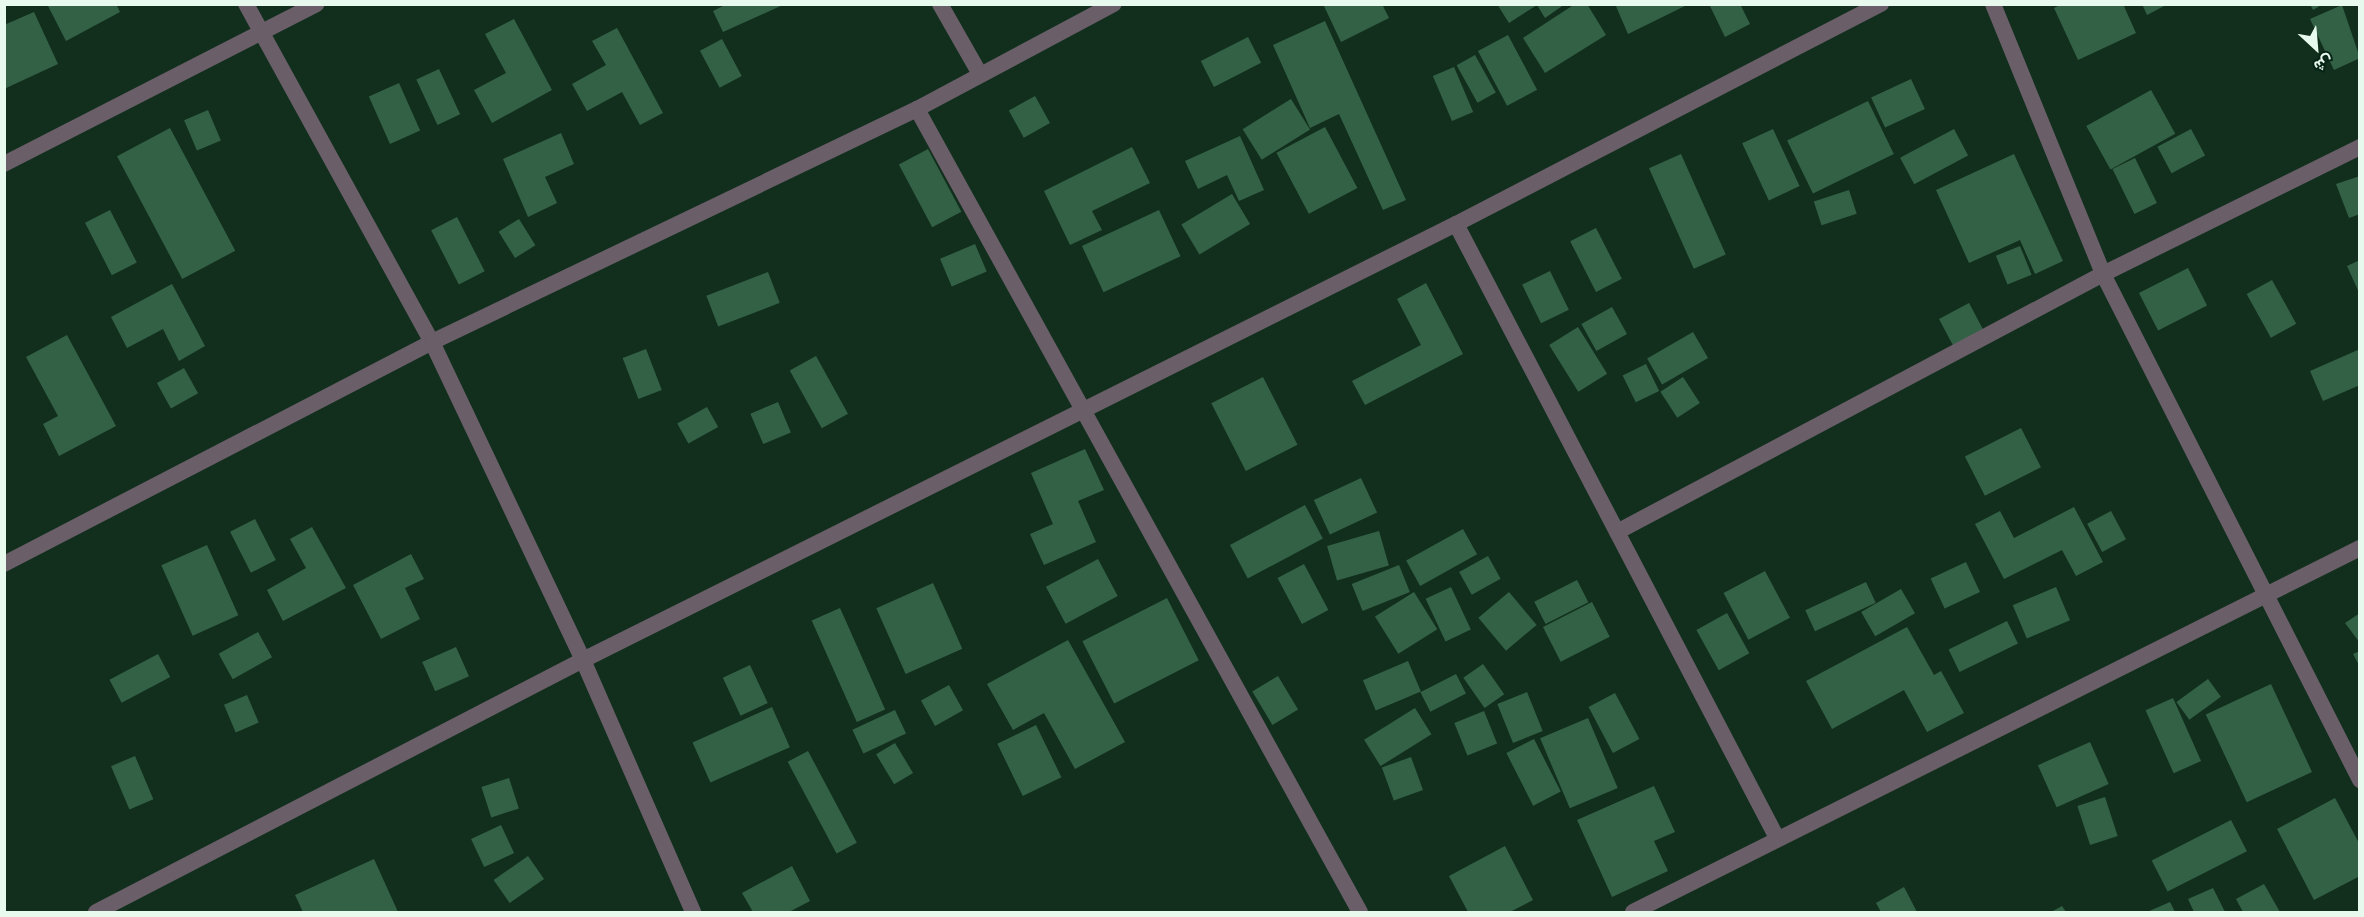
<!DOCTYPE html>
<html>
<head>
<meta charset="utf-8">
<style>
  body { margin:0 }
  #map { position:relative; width:2364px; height:917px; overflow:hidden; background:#122f1e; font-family:Mulish,Vazirmatn,sans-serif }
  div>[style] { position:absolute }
  .building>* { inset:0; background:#336145; transform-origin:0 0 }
  .minor>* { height:16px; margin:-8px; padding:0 8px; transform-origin:8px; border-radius:8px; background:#6a5e68 }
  span { translate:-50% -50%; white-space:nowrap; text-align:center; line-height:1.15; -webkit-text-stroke:4.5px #072515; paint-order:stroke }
  .frame { position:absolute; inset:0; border:6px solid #e8f9ed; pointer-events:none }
  .north { position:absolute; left:2286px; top:18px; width:60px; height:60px; -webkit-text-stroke:4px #072515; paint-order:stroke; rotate:154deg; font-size:16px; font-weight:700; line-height:24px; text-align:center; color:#e8f9ed }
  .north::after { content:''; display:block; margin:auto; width:21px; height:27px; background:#e8f9ed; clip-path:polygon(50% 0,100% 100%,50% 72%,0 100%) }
</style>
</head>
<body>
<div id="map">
  <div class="building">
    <div style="clip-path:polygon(47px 4px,116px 4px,120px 12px,66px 41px)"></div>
    <div style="clip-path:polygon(727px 4px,785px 4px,723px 32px,713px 11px)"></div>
    <div style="clip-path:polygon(1323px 4px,1382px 4px,1389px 18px,1341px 42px)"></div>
    <div style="clip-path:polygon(1497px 4px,1565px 4px,1545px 18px,1537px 5px,1509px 23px)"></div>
    <div style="clip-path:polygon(1575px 4px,1587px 4px,1606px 35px,1545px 73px,1523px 38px)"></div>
    <div style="clip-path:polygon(1615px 4px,1689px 4px,1628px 34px)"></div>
    <div style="clip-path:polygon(1709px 4px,1740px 4px,1750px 24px,1725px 37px)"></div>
    <div style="clip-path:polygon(2062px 4px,2123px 4px,2136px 33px,2078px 60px,2054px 8px)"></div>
    <div style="clip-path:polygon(2142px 4px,2168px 4px,2147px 15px)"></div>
    <div style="clip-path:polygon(2310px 4px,2323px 4px,2313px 10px)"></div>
    <div style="clip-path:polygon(2342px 5px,2360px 58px,2334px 70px,2310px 19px)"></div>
    <div style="clip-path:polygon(34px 12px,58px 64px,4px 89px,4px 25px)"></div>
    <div style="clip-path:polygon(514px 19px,552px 90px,492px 123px,474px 90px,506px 73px,485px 34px)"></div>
    <div style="clip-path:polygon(1325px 21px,1406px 200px,1383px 210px,1339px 114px,1310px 128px,1273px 45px)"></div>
    <div style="clip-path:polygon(617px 28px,663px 113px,640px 125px,622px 92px,587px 111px,572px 84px,606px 65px,592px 41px)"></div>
    <div style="left:1508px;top:35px;width:62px;height:34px;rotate:62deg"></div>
    <div style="left:1248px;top:37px;width:29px;height:53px;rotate:63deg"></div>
    <div style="left:722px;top:39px;width:42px;height:25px;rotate:62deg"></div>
    <div style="left:1475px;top:55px;width:43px;height:21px;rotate:61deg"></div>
    <div style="left:1454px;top:67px;width:49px;height:23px;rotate:67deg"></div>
    <div style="left:439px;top:69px;width:50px;height:25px;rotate:65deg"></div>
    <div style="left:1911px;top:79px;width:33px;height:44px;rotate:65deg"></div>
    <div style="left:399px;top:83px;width:52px;height:33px;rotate:66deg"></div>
    <div style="left:2151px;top:90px;width:50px;height:74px;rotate:61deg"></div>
    <div style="left:1035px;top:96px;width:31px;height:30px;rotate:61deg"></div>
    <div style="left:1291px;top:99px;width:36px;height:57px;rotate:58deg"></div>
    <div style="left:1868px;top:101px;width:59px;height:90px;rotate:64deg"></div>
    <div style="left:208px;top:110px;width:33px;height:26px;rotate:67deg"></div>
    <div style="left:1325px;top:127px;width:69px;height:55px;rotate:62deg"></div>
    <div style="left:170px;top:128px;width:139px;height:60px;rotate:62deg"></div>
    <div style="left:1773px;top:129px;width:63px;height:34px;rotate:65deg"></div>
    <div style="left:1954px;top:129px;width:30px;height:61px;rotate:62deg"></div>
    <div style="left:2191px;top:129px;width:30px;height:38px;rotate:62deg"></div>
    <div style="clip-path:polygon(561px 133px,574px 164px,545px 177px,557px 203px,528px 217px,503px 159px)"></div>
    <div style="clip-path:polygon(1240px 136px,1264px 190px,1239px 201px,1227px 175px,1198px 189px,1185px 161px)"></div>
    <div style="clip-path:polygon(1132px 147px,1150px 183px,1092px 211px,1102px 230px,1070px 245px,1044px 191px)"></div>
    <div style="left:928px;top:149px;width:71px;height:33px;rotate:62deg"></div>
    <div style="left:1681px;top:154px;width:110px;height:35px;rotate:66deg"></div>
    <div style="clip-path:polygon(2014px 154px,2063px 261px,2035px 274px,2020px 240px,1969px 263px,1936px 190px)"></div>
    <div style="left:2135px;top:158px;width:50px;height:25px;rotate:64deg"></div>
    <div style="clip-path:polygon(2360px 176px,2360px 214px,2349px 218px,2336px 184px)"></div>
    <div style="left:1849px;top:190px;width:25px;height:37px;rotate:72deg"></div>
    <div style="left:1232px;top:194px;width:35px;height:59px;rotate:59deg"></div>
    <div style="left:110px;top:210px;width:59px;height:28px;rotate:63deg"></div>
    <div style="left:1159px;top:210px;width:51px;height:85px;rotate:65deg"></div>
    <div style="left:457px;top:217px;width:61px;height:29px;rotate:63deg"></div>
    <div style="left:519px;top:219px;width:31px;height:24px;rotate:58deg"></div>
    <div style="left:1596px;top:228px;width:57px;height:29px;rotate:63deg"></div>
    <div style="left:975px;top:244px;width:30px;height:38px;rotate:67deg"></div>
    <div style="left:2020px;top:246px;width:31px;height:26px;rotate:68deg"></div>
    <div style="clip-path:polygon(2360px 260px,2360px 295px,2347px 266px)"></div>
    <div style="left:2188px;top:268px;width:42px;height:55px;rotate:63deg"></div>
    <div style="left:1550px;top:271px;width:43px;height:31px;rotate:64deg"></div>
    <div style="left:768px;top:272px;width:33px;height:66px;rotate:69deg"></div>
    <div style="left:2272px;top:280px;width:50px;height:29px;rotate:61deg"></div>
    <div style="clip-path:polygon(1426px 283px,1463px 354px,1365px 405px,1352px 381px,1421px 345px,1397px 299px)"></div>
    <div style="clip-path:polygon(172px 284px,205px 346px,179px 361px,163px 329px,127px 348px,111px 317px)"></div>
    <div style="left:1969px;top:303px;width:34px;height:34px;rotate:62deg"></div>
    <div style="left:1612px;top:307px;width:31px;height:35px;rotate:61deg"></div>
    <div style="left:1578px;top:327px;width:55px;height:34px;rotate:58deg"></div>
    <div style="left:1693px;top:332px;width:30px;height:53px;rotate:60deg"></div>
    <div style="clip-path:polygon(67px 335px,116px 426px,59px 456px,43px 424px,58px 416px,26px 357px)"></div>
    <div style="left:646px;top:349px;width:44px;height:25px;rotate:69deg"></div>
    <div style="clip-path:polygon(2360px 349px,2360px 385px,2323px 401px,2310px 371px)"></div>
    <div style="left:816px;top:356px;width:66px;height:30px;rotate:61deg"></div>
    <div style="left:1646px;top:364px;width:30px;height:26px;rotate:64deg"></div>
    <div style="left:184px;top:368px;width:29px;height:31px;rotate:61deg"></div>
    <div style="left:1263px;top:377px;width:76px;height:58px;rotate:63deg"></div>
    <div style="left:1683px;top:377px;width:31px;height:27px;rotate:57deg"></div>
    <div style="left:778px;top:402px;width:33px;height:30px;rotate:67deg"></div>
    <div style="left:707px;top:407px;width:23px;height:34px;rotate:61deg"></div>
    <div style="left:2021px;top:428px;width:44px;height:63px;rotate:63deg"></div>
    <div style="clip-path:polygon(1085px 449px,1104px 490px,1078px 501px,1096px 542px,1044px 565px,1030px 534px,1053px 524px,1031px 473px)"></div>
    <div style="left:1361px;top:478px;width:38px;height:52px;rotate:65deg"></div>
    <div style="left:1305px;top:505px;width:38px;height:85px;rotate:62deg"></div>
    <div style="clip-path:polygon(2074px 507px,2103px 562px,2076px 576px,2062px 550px,2004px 579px,1975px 524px,2000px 511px,2014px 538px)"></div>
    <div style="left:2111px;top:511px;width:32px;height:27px;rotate:62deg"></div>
    <div style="left:255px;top:519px;width:46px;height:28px;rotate:63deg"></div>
    <div style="clip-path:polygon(312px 527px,346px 588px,283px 621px,267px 590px,306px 568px,290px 539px)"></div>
    <div style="left:1463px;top:529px;width:29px;height:65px;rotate:61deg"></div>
    <div style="left:1379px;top:531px;width:36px;height:54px;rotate:74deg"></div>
    <div style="left:207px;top:545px;width:77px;height:50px;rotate:66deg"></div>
    <div style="clip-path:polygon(411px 554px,424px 579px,405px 588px,420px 619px,381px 639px,353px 585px)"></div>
    <div style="left:1488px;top:556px;width:26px;height:33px;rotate:61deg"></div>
    <div style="left:1098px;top:559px;width:42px;height:59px;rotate:62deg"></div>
    <div style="left:1966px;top:562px;width:33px;height:39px;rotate:65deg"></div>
    <div style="left:1304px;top:564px;width:52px;height:30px;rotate:62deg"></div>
    <div style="left:1399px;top:565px;width:29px;height:51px;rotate:68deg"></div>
    <div style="left:1765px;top:571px;width:53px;height:47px;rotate:62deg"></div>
    <div style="left:1577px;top:580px;width:25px;height:48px;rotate:63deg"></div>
    <div style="left:1866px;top:582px;width:23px;height:67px;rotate:65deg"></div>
    <div style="left:933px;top:583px;width:72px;height:62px;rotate:66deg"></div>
    <div style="left:1451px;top:587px;width:47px;height:28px;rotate:65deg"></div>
    <div style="left:2056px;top:587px;width:36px;height:47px;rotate:67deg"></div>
    <div style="left:1901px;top:589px;width:28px;height:46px;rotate:60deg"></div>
    <div style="left:1414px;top:592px;width:44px;height:46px;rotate:58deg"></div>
    <div style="left:1509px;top:592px;width:43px;height:40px;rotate:50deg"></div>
    <div style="left:1167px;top:598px;width:70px;height:95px;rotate:63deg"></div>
    <div style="left:1592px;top:602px;width:39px;height:55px;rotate:63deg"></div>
    <div style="left:840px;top:608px;width:111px;height:31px;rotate:66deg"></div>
    <div style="left:1727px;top:613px;width:46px;height:35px;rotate:61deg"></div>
    <div style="clip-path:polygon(2360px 613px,2360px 643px,2345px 623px)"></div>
    <div style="left:2007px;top:621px;width:25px;height:65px;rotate:64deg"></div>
    <div style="clip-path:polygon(1907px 627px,1934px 675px,1941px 671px,1964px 713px,1927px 732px,1904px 690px,1832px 729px,1806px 681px)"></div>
    <div style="left:258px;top:632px;width:29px;height:45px;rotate:61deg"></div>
    <div style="clip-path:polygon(1068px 640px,1125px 742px,1075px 769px,1044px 713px,1013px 730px,987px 684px)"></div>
    <div style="left:456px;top:647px;width:32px;height:37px;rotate:66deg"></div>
    <div style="clip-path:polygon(2360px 651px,2360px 667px,2353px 654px)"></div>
    <div style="left:158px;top:654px;width:26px;height:55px;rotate:62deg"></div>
    <div style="left:1408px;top:661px;width:33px;height:49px;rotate:67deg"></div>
    <div style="left:1483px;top:664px;width:37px;height:24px;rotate:55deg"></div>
    <div style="left:750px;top:665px;width:42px;height:30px;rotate:65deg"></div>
    <div style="left:1456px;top:674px;width:22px;height:40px;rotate:63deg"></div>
    <div style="left:1278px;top:676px;width:39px;height:30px;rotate:59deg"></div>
    <div style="left:2208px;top:679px;width:22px;height:39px;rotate:54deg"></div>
    <div style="left:2271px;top:684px;width:97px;height:72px;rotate:65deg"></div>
    <div style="left:949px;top:685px;width:29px;height:32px;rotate:61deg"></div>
    <div style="left:1527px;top:692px;width:42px;height:32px;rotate:68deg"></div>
    <div style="left:1615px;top:693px;width:52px;height:30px;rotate:62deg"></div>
    <div style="left:247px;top:695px;width:30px;height:25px;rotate:67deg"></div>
    <div style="left:2173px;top:698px;width:69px;height:30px;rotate:66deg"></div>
    <div style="left:772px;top:707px;width:44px;height:87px;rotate:66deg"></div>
    <div style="left:1415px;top:708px;width:31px;height:60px;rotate:58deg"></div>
    <div style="left:895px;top:710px;width:26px;height:47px;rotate:65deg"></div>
    <div style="left:1484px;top:711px;width:35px;height:32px;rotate:68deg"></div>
    <div style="left:1588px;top:718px;width:76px;height:52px;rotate:67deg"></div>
    <div style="left:1036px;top:725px;width:58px;height:43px;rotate:64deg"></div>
    <div style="left:1534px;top:739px;width:59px;height:31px;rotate:63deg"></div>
    <div style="left:2090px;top:742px;width:46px;height:57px;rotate:66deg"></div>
    <div style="left:895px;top:743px;width:35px;height:22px;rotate:59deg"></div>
    <div style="left:808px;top:751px;width:104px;height:23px;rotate:62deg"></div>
    <div style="left:135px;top:756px;width:47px;height:26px;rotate:67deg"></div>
    <div style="left:1411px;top:757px;width:35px;height:31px;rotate:70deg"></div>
    <div style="left:509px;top:778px;width:32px;height:29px;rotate:72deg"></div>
    <div style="clip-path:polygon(1654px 786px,1675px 832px,1654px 841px,1668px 871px,1612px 897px,1577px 820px)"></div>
    <div style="left:2105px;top:797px;width:41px;height:29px;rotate:72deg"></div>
    <div style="clip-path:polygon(2335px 798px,2360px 845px,2360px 876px,2314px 900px,2277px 829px)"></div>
    <div style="left:2231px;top:820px;width:35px;height:89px;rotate:63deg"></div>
    <div style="left:501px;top:825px;width:31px;height:33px;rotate:65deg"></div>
    <div style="clip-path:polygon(1505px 846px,1533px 900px,1510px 912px,1468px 912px,1449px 876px)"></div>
    <div style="left:528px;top:856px;width:28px;height:42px;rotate:55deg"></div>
    <div style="clip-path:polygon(374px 859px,398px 912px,303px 912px,295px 895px)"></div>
    <div style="clip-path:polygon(792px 866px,810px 901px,789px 912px,753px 912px,742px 893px)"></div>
    <div style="clip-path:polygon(2264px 884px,2280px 912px,2243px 912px,2236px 899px)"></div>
    <div style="clip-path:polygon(1904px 887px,1917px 912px,1881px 912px,1876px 903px)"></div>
    <div style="clip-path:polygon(2213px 888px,2225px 912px,2194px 912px,2188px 899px)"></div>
    <div style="clip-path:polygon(2170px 902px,2175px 912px,2147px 912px)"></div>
    <div style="clip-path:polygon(2062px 906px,2066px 912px,2051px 912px)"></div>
  </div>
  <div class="minor">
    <div style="left:246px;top:4px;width:386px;rotate:61.2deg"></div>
    <div style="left:432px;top:342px;width:352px;rotate:64.6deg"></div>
    <div style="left:583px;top:660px;width:275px;rotate:66.4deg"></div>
    <div style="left:940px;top:4px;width:81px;rotate:60.3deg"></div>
    <div style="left:1993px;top:4px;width:292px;rotate:67.8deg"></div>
    <div style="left:2103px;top:274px;width:568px;rotate:63.07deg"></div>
    <div style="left:917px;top:109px;width:917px;rotate:61.12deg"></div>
    <div style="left:4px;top:164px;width:351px;rotate:-27.1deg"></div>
    <div style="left:1456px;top:224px;width:693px;rotate:62.4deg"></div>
    <div style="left:1617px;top:532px;width:550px;rotate:-27.96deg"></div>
    <div style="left:2103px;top:274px;width:287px;rotate:-26.3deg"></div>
    <div style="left:4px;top:564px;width:482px;rotate:-27.4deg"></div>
    <div style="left:432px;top:342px;width:538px;rotate:-25.66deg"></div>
    <div style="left:917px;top:109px;width:223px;rotate:-28.1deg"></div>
    <div style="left:96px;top:912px;width:548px;rotate:-27.36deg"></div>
    <div style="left:583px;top:660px;width:976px;rotate:-26.54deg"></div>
    <div style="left:1456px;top:224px;width:479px;rotate:-27.4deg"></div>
    <div style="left:1633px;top:912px;width:813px;rotate:-26.6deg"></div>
  </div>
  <div class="frame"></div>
  <div class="north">ش</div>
</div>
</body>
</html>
